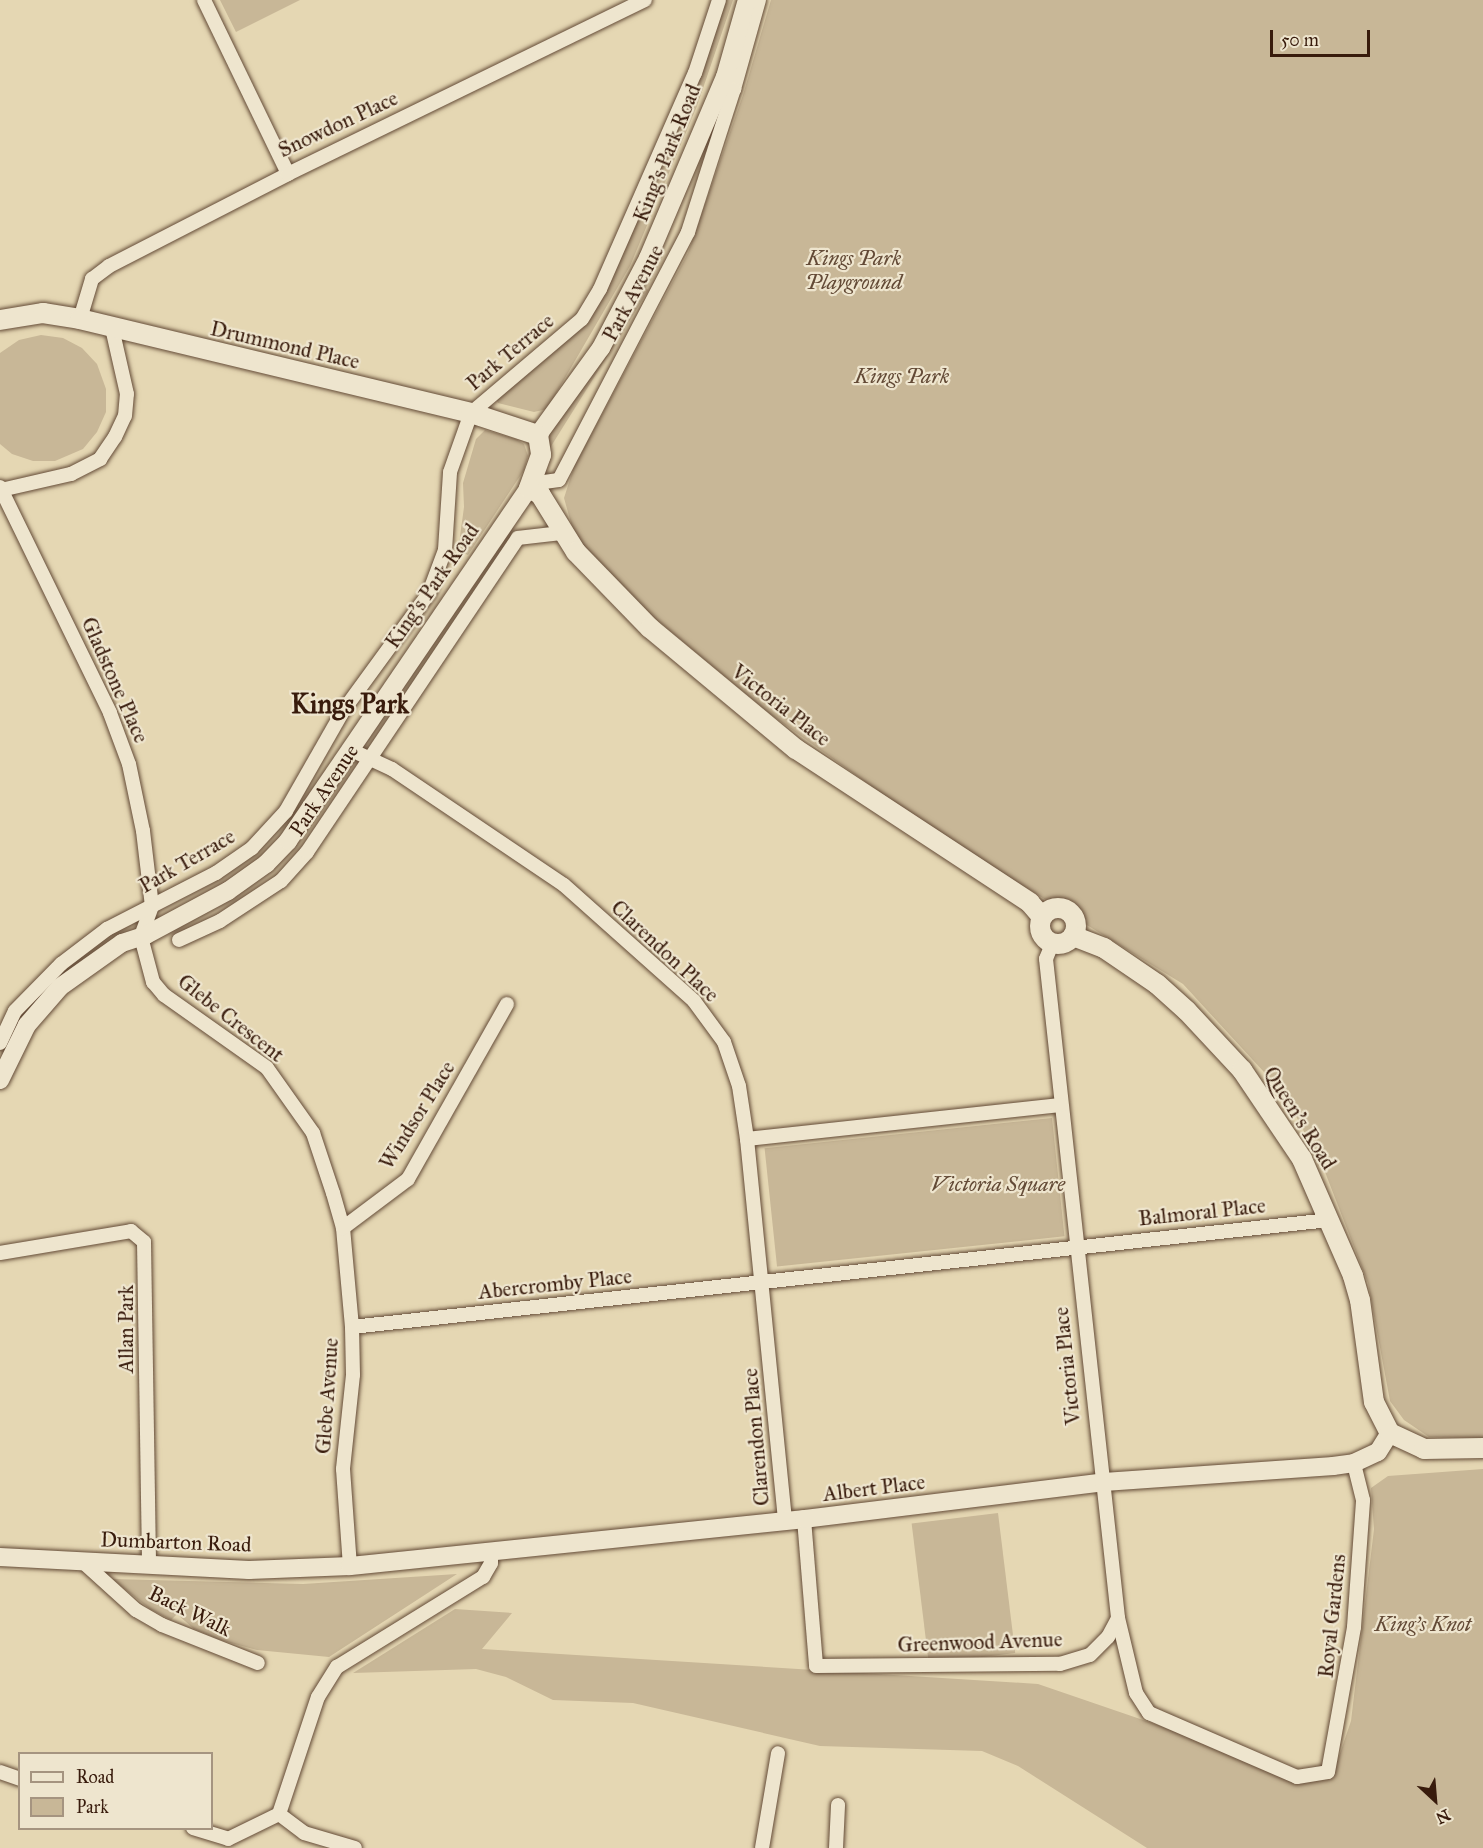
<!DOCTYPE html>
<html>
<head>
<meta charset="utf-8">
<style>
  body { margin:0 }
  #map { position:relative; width:1483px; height:1848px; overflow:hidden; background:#e5d7b3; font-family:"IM FELL Great Primer",serif }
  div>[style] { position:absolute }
  .green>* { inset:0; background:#c8b797; transform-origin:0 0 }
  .roads { filter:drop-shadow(0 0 2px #634a36) drop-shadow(0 0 2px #634a36) }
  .minor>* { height:14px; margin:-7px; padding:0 7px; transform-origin:7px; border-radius:7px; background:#eee5ce }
  .tertiary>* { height:18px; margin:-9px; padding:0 9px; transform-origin:9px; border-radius:9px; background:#eee5ce }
  .secondary>* { height:20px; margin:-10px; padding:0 10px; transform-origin:10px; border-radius:10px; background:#eee5ce }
  .secondary>.ring { margin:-10px; padding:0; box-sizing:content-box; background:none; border:20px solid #eee5ce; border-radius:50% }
  span { translate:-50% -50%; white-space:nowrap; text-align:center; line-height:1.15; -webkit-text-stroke:4.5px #eee5ce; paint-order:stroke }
  .street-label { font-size:21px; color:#381b0c }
  .park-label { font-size:21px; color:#634a36; font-style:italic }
  .district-label { font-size:27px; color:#381b0c; font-weight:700 }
  .legend { position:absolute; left:18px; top:1752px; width:195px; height:78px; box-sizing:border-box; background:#eee5ce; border:2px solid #a59480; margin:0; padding:8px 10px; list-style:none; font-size:18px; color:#381b0c }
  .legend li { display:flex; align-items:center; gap:12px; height:30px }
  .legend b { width:30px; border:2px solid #a59480 }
  .north { position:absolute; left:1405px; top:1770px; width:60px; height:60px; -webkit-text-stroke:4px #eee5ce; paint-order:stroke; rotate:154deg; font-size:16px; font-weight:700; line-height:24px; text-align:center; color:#381b0c }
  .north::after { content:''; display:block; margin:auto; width:21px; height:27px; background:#381b0c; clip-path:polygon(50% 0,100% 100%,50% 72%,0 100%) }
  .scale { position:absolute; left:1270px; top:30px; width:100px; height:27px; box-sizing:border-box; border:3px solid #381b0c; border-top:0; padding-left:8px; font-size:18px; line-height:21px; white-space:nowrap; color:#381b0c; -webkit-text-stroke:4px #eee5ce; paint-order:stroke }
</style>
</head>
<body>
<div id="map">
  <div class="green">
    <div style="clip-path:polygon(220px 0,300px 0,236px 32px)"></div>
    <div style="clip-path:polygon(720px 0,733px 0,697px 106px,630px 266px,547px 409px,534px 412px,498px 403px,495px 397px,585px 322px)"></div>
    <div style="clip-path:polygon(771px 0,1483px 0,1483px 1438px,1429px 1437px,1404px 1420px,1390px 1401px,1368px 1283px,1325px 1172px,1285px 1095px,1183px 984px,940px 835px,770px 714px,616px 586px,576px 541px,564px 498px,574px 467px,688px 253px,743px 95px)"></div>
    <div style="left:636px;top:282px;width:15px;height:197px;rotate:32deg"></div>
    <div style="clip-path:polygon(41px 335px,63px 338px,82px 348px,97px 364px,106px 389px,106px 412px,97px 432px,83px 449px,55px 461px,33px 461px,12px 454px,0 444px,0 353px,19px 340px)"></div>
    <div style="clip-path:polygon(485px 430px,516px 439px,524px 444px,528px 456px,524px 470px,468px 555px,458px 551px,464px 507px,463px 483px,476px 439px)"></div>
    <div style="left:1052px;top:1118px;width:119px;height:289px;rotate:84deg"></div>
    <div style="clip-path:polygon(1483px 1469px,1483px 1848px,1147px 1848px,1018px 1766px,982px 1751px,820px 1746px,633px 1703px,553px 1700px,506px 1677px,476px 1669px,353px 1673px,455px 1609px,512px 1613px,482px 1649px,1038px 1684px,1181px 1733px,1299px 1783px,1332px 1777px,1351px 1721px,1374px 1529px,1371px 1488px,1388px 1476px)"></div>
    <div style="left:998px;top:1513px;width:141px;height:87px;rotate:83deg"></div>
    <div style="clip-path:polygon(457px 1574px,329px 1657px,257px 1650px,220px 1640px,194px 1629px,177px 1614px,171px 1620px,150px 1609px,112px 1579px,303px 1584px)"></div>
  </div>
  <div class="roads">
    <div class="minor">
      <div style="left:204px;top:0;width:193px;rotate:64.2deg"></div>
      <div style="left:726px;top:86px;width:9px;rotate:21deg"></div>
      <div style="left:734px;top:89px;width:92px;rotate:-74.3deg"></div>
      <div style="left:80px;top:319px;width:42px;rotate:-73.3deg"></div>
      <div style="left:92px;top:279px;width:21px;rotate:-37deg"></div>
      <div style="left:109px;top:266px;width:201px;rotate:-27.2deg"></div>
      <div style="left:288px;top:174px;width:397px;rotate:-26deg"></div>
      <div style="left:530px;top:484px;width:29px;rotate:-8deg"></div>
      <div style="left:559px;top:480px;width:280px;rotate:-62.5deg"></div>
      <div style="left:688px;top:232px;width:150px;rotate:-72.2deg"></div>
      <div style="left:0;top:487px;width:251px;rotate:64deg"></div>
      <div style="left:110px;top:713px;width:54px;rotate:69.6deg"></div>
      <div style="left:129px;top:764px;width:68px;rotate:78.2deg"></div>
      <div style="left:143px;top:831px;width:76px;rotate:83.2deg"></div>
      <div style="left:152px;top:906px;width:33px;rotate:110deg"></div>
      <div style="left:141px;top:937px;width:47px;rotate:75.1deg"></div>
      <div style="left:153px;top:982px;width:17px;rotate:50deg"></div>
      <div style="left:164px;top:995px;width:126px;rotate:35.3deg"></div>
      <div style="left:267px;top:1068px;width:80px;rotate:54.7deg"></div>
      <div style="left:313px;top:1133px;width:63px;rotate:71.6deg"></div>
      <div style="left:333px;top:1193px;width:36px;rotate:74deg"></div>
      <div style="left:343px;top:1228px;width:99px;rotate:84.8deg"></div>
      <div style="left:352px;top:1327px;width:48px;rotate:88.8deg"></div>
      <div style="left:353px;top:1375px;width:95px;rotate:96.1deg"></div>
      <div style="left:343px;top:1469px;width:97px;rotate:85.9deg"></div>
      <div style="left:1px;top:490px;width:72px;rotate:-12.9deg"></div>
      <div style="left:71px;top:474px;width:33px;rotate:-27deg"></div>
      <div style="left:100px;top:459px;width:27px;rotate:-56deg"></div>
      <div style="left:115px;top:437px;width:23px;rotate:-65deg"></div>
      <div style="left:125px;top:416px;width:22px;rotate:-85deg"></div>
      <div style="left:127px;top:394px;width:68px;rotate:-102.8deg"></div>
      <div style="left:349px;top:749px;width:47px;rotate:24.9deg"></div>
      <div style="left:392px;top:769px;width:207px;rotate:34deg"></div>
      <div style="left:564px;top:885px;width:174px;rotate:41.7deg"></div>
      <div style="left:694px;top:1001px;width:51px;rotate:53.8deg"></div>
      <div style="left:724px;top:1042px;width:46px;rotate:71.2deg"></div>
      <div style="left:739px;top:1086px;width:54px;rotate:81.4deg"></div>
      <div style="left:747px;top:1139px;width:384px;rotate:84.3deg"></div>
      <div style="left:179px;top:940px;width:45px;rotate:-24.9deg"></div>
      <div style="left:220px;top:921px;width:73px;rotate:-33.3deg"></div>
      <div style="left:281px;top:881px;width:39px;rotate:-48deg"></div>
      <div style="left:307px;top:852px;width:378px;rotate:-56.1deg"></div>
      <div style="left:518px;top:538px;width:43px;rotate:-6.6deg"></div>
      <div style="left:1052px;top:944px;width:16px;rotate:112deg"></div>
      <div style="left:1046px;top:959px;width:663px;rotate:83.76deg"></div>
      <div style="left:1118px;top:1618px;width:77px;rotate:76.5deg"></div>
      <div style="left:1136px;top:1693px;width:24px;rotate:57deg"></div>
      <div style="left:1149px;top:1713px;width:161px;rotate:23.4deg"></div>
      <div style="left:1297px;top:1777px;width:31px;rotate:-9deg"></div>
      <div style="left:1328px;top:1772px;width:147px;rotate:-79.8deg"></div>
      <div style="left:1354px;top:1627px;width:127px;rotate:-85.9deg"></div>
      <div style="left:1363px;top:1500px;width:38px;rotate:-104deg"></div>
      <div style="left:0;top:1043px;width:35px;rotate:-65deg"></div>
      <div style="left:15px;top:1011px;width:66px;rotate:-45.6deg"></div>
      <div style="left:61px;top:964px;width:58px;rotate:-37.3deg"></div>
      <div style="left:107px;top:929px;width:123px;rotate:-27.2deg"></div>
      <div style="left:216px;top:873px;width:44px;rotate:-34.8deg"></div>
      <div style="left:252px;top:848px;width:50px;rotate:-47.4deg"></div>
      <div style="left:286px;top:811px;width:115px;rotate:-60.3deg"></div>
      <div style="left:343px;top:711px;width:146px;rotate:-53.9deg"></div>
      <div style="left:429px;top:593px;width:46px;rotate:-69.6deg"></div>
      <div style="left:445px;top:550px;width:78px;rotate:-86.3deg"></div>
      <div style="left:450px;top:472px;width:63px;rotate:-70.4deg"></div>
      <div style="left:471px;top:413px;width:145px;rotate:-40.3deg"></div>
      <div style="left:582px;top:319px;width:35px;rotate:-59deg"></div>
      <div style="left:600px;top:289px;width:236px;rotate:-66.3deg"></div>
      <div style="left:695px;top:73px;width:77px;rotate:-71.8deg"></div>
      <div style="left:747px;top:1139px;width:315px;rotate:-6.2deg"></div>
      <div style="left:343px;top:1228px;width:81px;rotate:-37deg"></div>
      <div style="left:408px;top:1179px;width:201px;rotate:-60.5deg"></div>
      <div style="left:0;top:1253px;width:133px;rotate:-9.5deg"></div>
      <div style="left:131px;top:1231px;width:17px;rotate:40deg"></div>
      <div style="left:144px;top:1242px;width:324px;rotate:89.1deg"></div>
      <div style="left:352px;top:1327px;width:983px;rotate:-6.25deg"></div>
      <div style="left:804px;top:1519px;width:147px;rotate:85.3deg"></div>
      <div style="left:816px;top:1666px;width:244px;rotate:-0.5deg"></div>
      <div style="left:1060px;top:1664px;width:31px;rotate:-17deg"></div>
      <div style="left:1090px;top:1655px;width:25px;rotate:-45deg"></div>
      <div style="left:1108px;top:1637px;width:21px;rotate:-62deg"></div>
      <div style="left:83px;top:1562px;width:72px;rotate:42.2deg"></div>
      <div style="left:136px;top:1610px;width:30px;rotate:30deg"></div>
      <div style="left:162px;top:1625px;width:103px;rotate:21.6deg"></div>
      <div style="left:0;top:1772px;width:21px;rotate:19deg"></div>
      <div style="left:279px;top:1814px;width:123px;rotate:-71.6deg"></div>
      <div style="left:318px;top:1697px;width:36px;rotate:-58deg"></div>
      <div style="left:337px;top:1667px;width:172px;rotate:-31.7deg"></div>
      <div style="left:483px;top:1577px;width:16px;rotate:-60deg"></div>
      <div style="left:491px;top:1563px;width:12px;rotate:-90deg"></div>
      <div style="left:279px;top:1814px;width:31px;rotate:37deg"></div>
      <div style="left:304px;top:1833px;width:53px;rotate:16.4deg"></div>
      <div style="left:193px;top:1828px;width:37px;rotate:17deg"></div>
      <div style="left:228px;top:1839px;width:57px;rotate:-26.1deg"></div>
      <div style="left:762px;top:1848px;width:96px;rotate:-80.4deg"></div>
      <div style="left:836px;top:1848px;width:43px;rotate:-87.3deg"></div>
    </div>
    <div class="tertiary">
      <div style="left:538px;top:435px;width:107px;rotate:-54.1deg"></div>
      <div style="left:601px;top:348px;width:102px;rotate:-62.4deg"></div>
      <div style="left:648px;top:258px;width:197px;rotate:-67deg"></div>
      <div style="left:725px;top:77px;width:80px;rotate:-74.1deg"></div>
      <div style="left:0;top:1080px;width:61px;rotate:-63.9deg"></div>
      <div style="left:27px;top:1025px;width:50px;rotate:-49deg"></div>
      <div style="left:60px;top:987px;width:76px;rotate:-35.4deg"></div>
      <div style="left:122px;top:943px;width:25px;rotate:-18deg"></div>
      <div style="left:146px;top:935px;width:93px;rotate:-28.2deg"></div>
      <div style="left:228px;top:891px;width:47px;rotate:-35.4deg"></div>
      <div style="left:266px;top:864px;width:32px;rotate:-46deg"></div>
      <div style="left:288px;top:841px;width:427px;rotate:-55.7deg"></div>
      <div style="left:0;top:1557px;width:249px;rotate:3deg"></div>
      <div style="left:249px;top:1570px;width:101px;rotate:-2.3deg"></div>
      <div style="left:350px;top:1566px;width:456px;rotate:-5.9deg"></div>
      <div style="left:804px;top:1519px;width:302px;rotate:-7deg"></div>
      <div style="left:1104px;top:1482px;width:230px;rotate:-4deg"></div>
      <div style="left:1333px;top:1466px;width:21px;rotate:-8deg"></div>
      <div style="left:1354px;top:1463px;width:26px;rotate:-25deg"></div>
      <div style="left:1378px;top:1452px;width:22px;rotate:-58deg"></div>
    </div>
    <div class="secondary">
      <div style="left:0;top:320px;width:44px;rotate:-9.2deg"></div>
      <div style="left:43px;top:313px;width:37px;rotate:9deg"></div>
      <div style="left:80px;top:319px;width:402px;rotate:13.5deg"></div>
      <div style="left:471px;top:413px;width:71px;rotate:18.2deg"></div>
      <div style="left:538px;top:435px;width:20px;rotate:81deg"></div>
      <div style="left:541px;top:455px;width:35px;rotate:110deg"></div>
      <div style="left:529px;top:488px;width:13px;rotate:29deg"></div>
      <div style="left:540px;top:494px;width:68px;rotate:58.2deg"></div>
      <div style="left:576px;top:552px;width:106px;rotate:45.8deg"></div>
      <div style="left:650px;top:628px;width:190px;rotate:39.7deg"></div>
      <div style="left:796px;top:749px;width:280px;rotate:33.3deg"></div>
      <div style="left:1030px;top:903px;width:18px;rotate:49deg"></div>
      <div class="ring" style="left:1040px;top:908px;width:16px;height:16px"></div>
      <div style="left:1073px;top:936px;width:33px;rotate:21deg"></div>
      <div style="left:1104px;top:948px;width:64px;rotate:34.2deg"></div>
      <div style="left:1157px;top:984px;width:40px;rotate:42deg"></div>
      <div style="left:1187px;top:1011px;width:81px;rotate:47deg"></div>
      <div style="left:1242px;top:1070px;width:107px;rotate:56deg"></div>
      <div style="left:1302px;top:1159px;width:128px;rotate:66.4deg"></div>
      <div style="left:1353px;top:1276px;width:25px;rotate:74deg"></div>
      <div style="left:1360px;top:1300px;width:103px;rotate:82.2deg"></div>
      <div style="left:1374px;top:1402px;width:35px;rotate:63deg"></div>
      <div style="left:1390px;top:1433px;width:38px;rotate:25deg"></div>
      <div style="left:1424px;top:1449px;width:59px;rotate:-1deg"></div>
    </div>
  </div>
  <div class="street-label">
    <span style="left:338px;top:124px;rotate:-25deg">Snowdon Place</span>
    <span style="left:667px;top:153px;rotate:-68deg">King's Park Road</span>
    <span style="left:633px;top:293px;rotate:-62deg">Park Avenue</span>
    <span style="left:285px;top:345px;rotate:13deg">Drummond Place</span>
    <span style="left:510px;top:352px;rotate:-40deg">Park Terrace</span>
    <span style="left:432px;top:586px;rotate:-55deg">King's Park Road</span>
    <span style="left:115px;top:680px;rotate:66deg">Gladstone Place</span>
    <span style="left:781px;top:705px;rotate:38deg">Victoria Place</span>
    <span style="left:324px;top:790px;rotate:-56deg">Park Avenue</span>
    <span style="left:187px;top:861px;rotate:-30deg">Park Terrace</span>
    <span style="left:665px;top:951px;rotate:43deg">Clarendon Place</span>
    <span style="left:231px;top:1018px;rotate:38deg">Glebe Crescent</span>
    <span style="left:417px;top:1115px;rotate:-58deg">Windsor Place</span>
    <span style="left:1300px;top:1118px;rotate:58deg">Queen's Road</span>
    <span style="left:1202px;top:1212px;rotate:-6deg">Balmoral Place</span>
    <span style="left:555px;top:1284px;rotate:-6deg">Abercromby Place</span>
    <span style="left:126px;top:1329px;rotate:-90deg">Allan Park</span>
    <span style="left:1067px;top:1366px;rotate:-96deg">Victoria Place</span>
    <span style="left:327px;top:1396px;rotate:-86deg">Glebe Avenue</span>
    <span style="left:756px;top:1437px;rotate:-95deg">Clarendon Place</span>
    <span style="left:874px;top:1488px;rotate:-7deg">Albert Place</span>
    <span style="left:176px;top:1542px;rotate:2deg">Dumbarton Road</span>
    <span style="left:190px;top:1611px;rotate:26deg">Back Walk</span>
    <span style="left:1332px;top:1616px;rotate:-84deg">Royal Gardens</span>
    <span style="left:980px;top:1642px;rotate:-2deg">Greenwood Avenue</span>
  </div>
  <div class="park-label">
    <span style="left:854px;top:270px">Kings Park<br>Playground</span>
    <span style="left:902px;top:376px">Kings Park</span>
    <span style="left:998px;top:1184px">Victoria Square</span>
    <span style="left:1423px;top:1624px">King's Knot</span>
  </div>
  <div class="district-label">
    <span style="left:350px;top:704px">Kings Park</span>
  </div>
  <ul class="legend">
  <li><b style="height:8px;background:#eee5ce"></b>Road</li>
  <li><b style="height:16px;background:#c8b797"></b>Park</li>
  </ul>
  <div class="north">N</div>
  <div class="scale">50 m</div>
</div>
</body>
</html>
